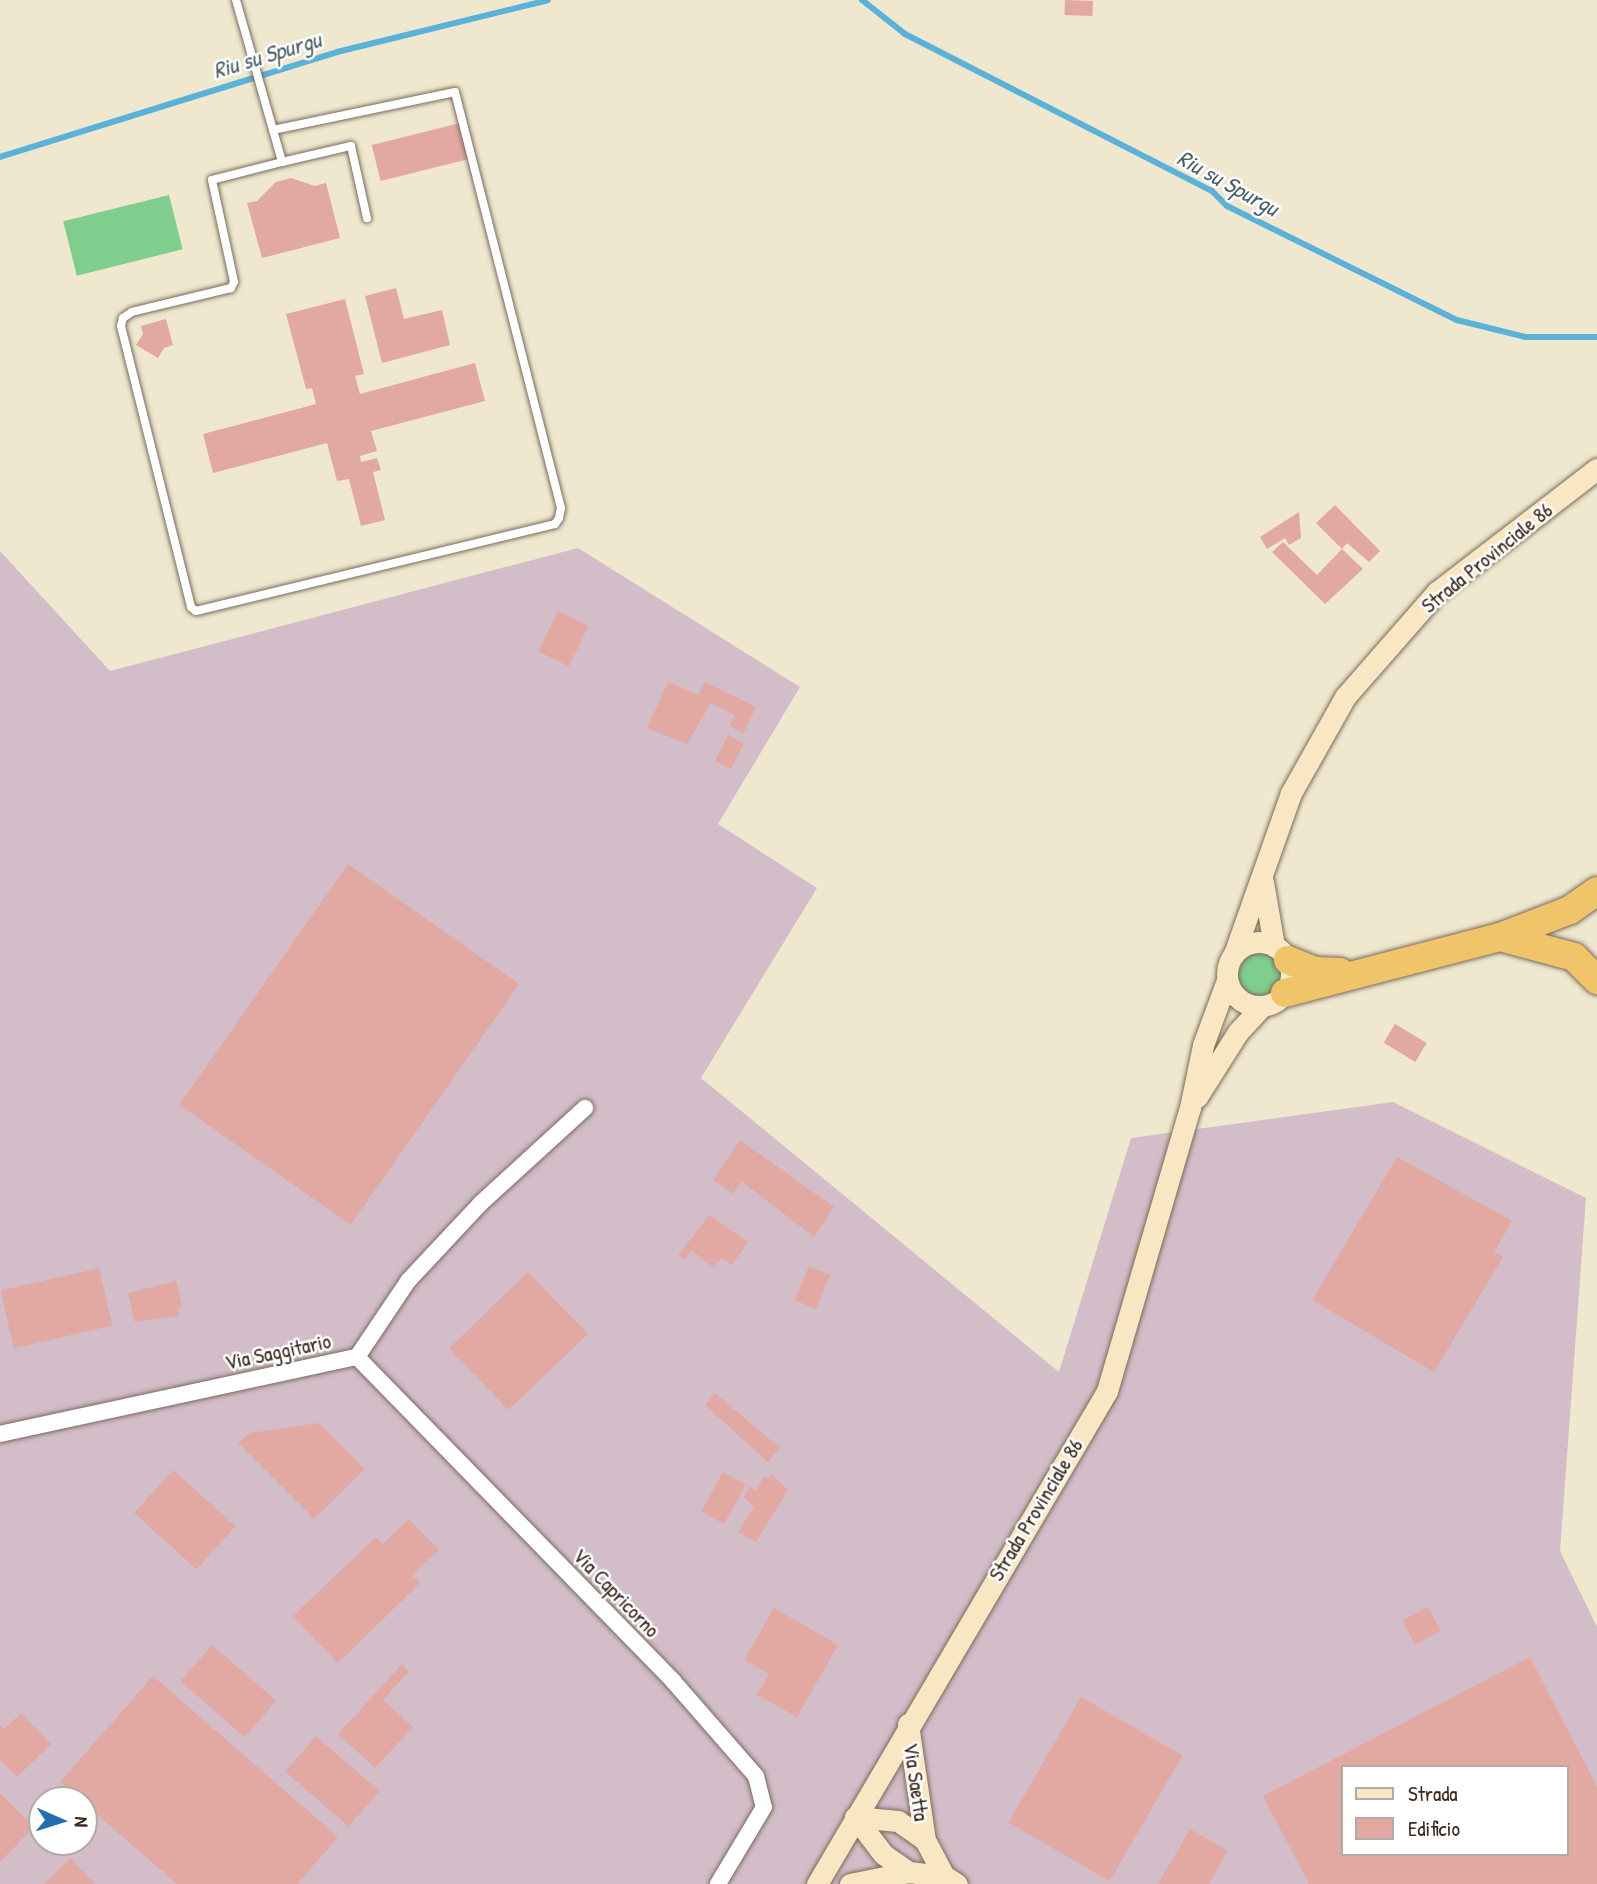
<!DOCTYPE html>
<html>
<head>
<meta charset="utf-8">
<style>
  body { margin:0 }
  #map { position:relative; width:1597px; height:1884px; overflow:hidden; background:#efe8ce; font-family:"Patrick Hand",sans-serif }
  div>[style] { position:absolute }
  .industrial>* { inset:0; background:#d2bdc8 }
  .green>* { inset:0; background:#7fce8e; transform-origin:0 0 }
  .round { border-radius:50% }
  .stream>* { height:6px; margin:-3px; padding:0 3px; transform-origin:3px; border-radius:3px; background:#5bb2d8 }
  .building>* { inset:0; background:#e2a9a2; transform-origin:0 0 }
  .roads { filter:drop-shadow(0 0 2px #7a6c5c) drop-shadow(0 0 2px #7a6c5c) }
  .lane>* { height:8px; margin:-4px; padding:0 4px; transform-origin:4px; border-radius:4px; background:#fff }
  .street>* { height:16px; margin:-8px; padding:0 8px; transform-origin:8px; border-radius:8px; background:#fff }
  .secondary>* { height:21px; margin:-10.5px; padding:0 10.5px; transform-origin:10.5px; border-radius:10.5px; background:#f9e7c3 }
  .secondary>.ring { margin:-10.5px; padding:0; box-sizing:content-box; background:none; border:21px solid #f9e7c3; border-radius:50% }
  .highway>* { height:28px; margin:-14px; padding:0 14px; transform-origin:14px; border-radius:14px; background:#f0c469 }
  span { translate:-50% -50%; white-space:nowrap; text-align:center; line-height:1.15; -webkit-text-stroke:5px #fff; paint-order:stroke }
  .street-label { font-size:21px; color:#3b2a1e }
  .water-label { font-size:23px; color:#486068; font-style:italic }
  .legend { position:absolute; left:1341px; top:1765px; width:228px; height:91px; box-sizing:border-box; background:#fff; border:2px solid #b1aaa5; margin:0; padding:9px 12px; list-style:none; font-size:21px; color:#3b2a1e }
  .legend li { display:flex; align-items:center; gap:14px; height:35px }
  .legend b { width:35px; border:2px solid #b1aaa5 }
  .north { position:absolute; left:28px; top:1786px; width:70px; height:70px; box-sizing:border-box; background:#fff; border:2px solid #b1aaa5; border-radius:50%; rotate:93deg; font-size:19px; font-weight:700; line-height:28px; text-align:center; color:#3b2a1e }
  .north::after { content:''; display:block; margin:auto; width:24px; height:32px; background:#1f6fb2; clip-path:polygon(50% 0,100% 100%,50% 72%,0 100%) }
</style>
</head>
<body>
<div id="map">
  <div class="industrial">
    <div style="clip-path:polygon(evenodd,578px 548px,800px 687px,718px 824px,817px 888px,701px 1078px,1059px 1372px,1131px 1138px,1393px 1102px,1586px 1198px,1560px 1551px,1597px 1627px,1597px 1884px,0 1884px,0 551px,110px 671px,578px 548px,1343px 1767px,1567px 1767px,1567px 1854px,1343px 1854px,1343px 1767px,578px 548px,42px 1800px,84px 1800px,84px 1842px,42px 1842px,42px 1800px)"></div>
  </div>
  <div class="green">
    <div style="left:169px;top:195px;width:56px;height:109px;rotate:76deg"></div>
    <div class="round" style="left:1233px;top:949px;width:50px;height:50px"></div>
  </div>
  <div class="stream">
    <div style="left:862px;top:0;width:55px;rotate:38.3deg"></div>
    <div style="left:905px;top:34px;width:345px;rotate:27.1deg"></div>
    <div style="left:1212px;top:191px;width:21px;rotate:45deg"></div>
    <div style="left:1227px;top:206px;width:257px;rotate:26.4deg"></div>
    <div style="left:1457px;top:320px;width:70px;rotate:14deg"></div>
    <div style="left:1525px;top:337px;width:72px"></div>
    <div style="left:0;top:157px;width:353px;rotate:-17.3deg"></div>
    <div style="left:337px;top:52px;width:217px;rotate:-13.8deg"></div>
  </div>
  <div class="building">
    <div style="left:1065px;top:0;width:28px;height:15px;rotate:2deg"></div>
    <div style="left:460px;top:123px;width:37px;height:91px;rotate:76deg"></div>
    <div style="clip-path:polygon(291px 178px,315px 186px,326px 183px,340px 238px,262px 258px,247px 203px,257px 201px,276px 182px)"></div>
    <div style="clip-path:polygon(396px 288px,404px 319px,442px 310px,450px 345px,382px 363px,365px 296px)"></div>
    <div style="clip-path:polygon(345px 299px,364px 374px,355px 376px,360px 394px,475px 363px,485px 401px,371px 431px,377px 451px,360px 456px,361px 462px,377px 458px,381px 470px,373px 472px,385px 520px,361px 526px,349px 479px,337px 481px,327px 443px,213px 473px,203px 434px,316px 404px,312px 388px,306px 389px,286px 314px)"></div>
    <div style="clip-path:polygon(166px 319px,173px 345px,164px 348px,158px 358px,136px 345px,143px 334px,141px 326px)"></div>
    <div style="clip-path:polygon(1335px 505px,1380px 551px,1369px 562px,1347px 543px,1342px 549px,1316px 523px)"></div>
    <div style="clip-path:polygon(1299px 512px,1301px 538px,1289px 545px,1285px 538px,1267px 549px,1260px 537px)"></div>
    <div style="clip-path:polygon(1283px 542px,1317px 575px,1342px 549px,1363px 569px,1325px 604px,1272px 552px)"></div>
    <div style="left:558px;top:611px;width:34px;height:45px;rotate:26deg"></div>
    <div style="clip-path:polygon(668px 682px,698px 695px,705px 682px,756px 707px,743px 734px,730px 726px,735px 715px,711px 703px,687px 744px,647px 728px)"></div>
    <div style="left:728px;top:735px;width:18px;height:29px;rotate:27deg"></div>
    <div style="left:348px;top:864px;width:209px;height:294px;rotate:35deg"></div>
    <div style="left:1395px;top:1024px;width:37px;height:22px;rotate:31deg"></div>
    <div style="clip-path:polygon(740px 1140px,834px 1207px,814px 1237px,741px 1181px,733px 1194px,713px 1180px)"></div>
    <div style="clip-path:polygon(1397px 1157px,1512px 1221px,1494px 1252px,1503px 1257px,1434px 1372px,1312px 1300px)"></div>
    <div style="clip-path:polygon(709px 1215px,748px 1242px,732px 1265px,722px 1258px,713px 1267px,691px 1250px,685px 1260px,678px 1256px)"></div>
    <div style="left:809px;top:1266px;width:23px;height:37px;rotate:23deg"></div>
    <div style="left:99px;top:1268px;width:59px;height:101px;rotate:77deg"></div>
    <div style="left:528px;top:1272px;width:86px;height:110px;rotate:46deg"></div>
    <div style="clip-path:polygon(176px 1281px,182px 1307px,177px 1309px,179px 1316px,135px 1322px,128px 1293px)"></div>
    <div style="clip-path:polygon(715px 1393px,780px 1448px,768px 1462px,705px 1405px)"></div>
    <div style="clip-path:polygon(319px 1423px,365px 1469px,314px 1519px,238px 1443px,250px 1433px)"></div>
    <div style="left:173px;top:1470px;width:84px;height:58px;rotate:42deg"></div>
    <div style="left:723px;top:1472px;width:26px;height:45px;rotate:29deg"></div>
    <div style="clip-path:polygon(772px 1474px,788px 1490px,756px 1542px,738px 1532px,754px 1507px,744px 1497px,750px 1487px,756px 1491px,764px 1476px,768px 1479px)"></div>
    <div style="clip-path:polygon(409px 1519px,439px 1550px,412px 1575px,420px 1583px,338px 1663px,293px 1616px,376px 1537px,383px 1544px)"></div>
    <div style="left:1428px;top:1607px;width:27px;height:29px;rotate:62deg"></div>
    <div style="clip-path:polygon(774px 1608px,838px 1645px,797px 1717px,757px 1695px,769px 1674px,744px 1660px)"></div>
    <div style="left:212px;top:1645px;width:85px;height:48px;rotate:41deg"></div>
    <div style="clip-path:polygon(evenodd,1530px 1657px,1597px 1787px,1597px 1884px,1309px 1884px,1263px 1796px,1530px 1657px,1343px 1767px,1567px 1767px,1567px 1854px,1343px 1854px,1343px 1767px)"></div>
    <div style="clip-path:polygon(402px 1664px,409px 1671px,383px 1700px,413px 1727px,375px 1768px,338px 1734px)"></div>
    <div style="clip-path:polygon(153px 1676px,338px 1837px,298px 1884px,177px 1884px,60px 1782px)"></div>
    <div style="left:1081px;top:1697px;width:117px;height:145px;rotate:30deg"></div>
    <div style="clip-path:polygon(21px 1713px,51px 1744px,17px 1777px,0 1760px,0 1725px,4px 1729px)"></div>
    <div style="left:316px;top:1736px;width:84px;height:47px;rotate:41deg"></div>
    <div style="clip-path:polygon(0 1793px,34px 1827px,0 1862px)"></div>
    <div style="clip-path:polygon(1190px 1829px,1228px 1851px,1209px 1884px,1158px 1884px)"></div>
    <div style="clip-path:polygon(70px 1858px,95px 1884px,44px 1884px)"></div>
  </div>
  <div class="roads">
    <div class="lane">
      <div style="left:236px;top:0;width:168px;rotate:74.1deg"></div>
      <div style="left:282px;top:162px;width:72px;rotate:165.6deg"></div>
      <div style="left:212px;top:180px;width:104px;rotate:77.8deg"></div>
      <div style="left:234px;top:282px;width:7px;rotate:117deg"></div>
      <div style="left:231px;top:288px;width:102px;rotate:166.4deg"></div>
      <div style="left:132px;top:312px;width:11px;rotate:146deg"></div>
      <div style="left:123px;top:318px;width:8px;rotate:104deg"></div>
      <div style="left:121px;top:326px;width:290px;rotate:76deg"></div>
      <div style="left:191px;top:607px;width:6px;rotate:39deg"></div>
      <div style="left:196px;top:611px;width:369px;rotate:-13.6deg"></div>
      <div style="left:555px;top:524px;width:7px;rotate:-56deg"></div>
      <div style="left:559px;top:518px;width:10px;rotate:-79deg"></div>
      <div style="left:561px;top:508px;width:429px;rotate:-104.3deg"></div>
      <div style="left:455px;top:92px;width:186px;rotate:168.2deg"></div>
      <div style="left:282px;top:162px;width:71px;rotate:-13.1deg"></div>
      <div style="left:351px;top:146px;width:74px;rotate:77.5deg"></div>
    </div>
    <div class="street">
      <div style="left:357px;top:1357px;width:453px;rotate:45.7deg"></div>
      <div style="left:673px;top:1681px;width:126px;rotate:48.9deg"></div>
      <div style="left:756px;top:1776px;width:32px;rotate:76deg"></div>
      <div style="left:764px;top:1807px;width:90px;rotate:120.9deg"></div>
      <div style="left:0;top:1434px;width:365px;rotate:-12.2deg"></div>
      <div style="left:357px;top:1357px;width:92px;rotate:-56.1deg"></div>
      <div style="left:408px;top:1281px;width:107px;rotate:-46.9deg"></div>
      <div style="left:481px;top:1203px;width:141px;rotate:-42.4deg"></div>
    </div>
    <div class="secondary">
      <div style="left:1263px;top:882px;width:65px;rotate:80.2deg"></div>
      <div class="ring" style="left:1227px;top:942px;width:43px;height:43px"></div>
      <div style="left:1234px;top:954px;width:171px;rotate:-70.5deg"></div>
      <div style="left:1291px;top:793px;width:110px;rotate:-60.6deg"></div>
      <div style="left:1345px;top:697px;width:140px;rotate:-48.8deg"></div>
      <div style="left:1437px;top:592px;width:202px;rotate:-37.6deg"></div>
      <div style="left:1197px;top:1097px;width:77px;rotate:-57.8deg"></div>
      <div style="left:1238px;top:1032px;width:34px;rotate:-47deg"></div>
      <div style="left:908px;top:1724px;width:117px;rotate:81.7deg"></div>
      <div style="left:925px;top:1840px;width:41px;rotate:62.2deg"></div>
      <div style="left:855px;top:1817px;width:46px;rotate:52.9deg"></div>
      <div style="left:883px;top:1854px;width:32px;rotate:35deg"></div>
      <div style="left:855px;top:1817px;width:43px;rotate:5.3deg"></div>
      <div style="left:898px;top:1821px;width:33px;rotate:35deg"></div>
      <div style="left:817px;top:1884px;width:572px;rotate:-59.53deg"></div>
      <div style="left:1107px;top:1391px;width:295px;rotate:-73.7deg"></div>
      <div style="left:1190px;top:1108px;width:64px;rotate:-78.3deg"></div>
      <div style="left:1203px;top:1045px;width:69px;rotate:-69.7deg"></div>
      <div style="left:850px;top:1884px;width:60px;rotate:-11.5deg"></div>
      <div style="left:909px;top:1872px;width:35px;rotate:7deg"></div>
      <div style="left:944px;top:1876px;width:15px;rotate:32deg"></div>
    </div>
    <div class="highway">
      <div style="left:1500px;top:937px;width:77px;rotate:15.1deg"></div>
      <div style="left:1574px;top:957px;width:33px;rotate:45deg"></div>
      <div style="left:1288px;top:960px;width:29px;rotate:22deg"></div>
      <div style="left:1315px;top:971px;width:25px;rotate:2deg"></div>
      <div style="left:1285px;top:993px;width:222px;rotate:-14.6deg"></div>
      <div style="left:1500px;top:937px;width:75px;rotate:-21.1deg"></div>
      <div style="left:1570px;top:910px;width:33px;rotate:-35deg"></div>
    </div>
  </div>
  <div class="street-label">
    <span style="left:1487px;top:558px;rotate:-39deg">Strada Provinciale 86</span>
    <span style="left:278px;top:1352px;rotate:-12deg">Via Saggitario</span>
    <span style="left:1036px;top:1510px;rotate:-59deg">Strada Provinciale 86</span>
    <span style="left:616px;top:1593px;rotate:46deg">Via Capricorno</span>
    <span style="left:916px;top:1782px;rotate:82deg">Via Saetta</span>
  </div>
  <div class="water-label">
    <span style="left:267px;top:55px;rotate:-17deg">Riu su Spurgu</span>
    <span style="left:1228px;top:183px;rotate:29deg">Riu su Spurgu</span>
  </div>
  <ul class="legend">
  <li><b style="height:9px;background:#f9e7c3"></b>Strada</li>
  <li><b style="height:19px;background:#e2a9a2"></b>Edificio</li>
  </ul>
  <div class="north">N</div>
</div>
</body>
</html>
